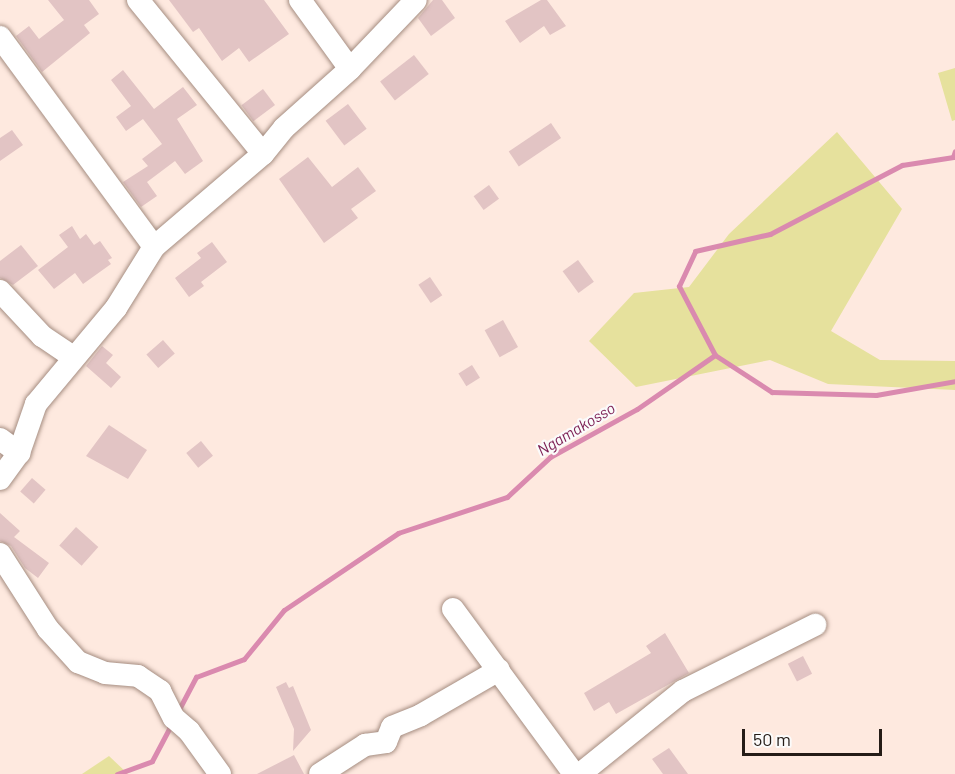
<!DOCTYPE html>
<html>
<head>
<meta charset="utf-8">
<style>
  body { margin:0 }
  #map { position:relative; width:955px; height:774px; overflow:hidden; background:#fee9df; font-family:Barlow,sans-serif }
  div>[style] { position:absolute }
  .green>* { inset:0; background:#e6e19d }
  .stream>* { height:5px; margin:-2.5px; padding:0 2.5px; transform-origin:2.5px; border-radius:2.5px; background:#da8aaf }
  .building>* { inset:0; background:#e2c4c4; transform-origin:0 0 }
  .roads { filter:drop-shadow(0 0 2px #a58d81) drop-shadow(0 0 2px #a58d81) }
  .minor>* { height:22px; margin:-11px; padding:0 11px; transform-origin:11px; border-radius:11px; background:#fff }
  span { translate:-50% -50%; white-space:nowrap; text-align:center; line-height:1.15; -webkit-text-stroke:4.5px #fbfbfb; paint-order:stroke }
  .water-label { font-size:16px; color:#7b1d52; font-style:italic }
  .scale { position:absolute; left:742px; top:729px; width:140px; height:27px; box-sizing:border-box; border:3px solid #251c17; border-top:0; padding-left:8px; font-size:18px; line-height:21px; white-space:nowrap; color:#251c17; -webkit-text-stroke:4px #fbfbfb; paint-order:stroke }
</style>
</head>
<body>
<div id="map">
  <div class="green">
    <div style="clip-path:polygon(955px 68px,955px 120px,952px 121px,938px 73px)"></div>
    <div style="clip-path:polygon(837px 132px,902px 209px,831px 331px,880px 360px,955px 361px,955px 390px,828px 384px,770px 360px,636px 387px,589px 341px,634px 293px,689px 287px,729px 234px)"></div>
    <div style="clip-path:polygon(109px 756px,128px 774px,82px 774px)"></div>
  </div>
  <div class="stream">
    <div style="left:715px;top:355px;width:68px;rotate:33deg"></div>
    <div style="left:772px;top:392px;width:104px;rotate:1.7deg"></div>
    <div style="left:876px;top:395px;width:80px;rotate:-10deg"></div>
    <div style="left:177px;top:713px;width:41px;rotate:-62.2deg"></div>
    <div style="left:196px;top:677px;width:51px;rotate:-20.6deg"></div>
    <div style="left:244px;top:659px;width:63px;rotate:-50.8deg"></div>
    <div style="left:284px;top:610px;width:138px;rotate:-34deg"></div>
    <div style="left:398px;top:533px;width:115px;rotate:-18.3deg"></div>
    <div style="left:507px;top:497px;width:59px;rotate:-42.9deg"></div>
    <div style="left:550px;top:457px;width:99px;rotate:-28.9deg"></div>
    <div style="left:637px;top:409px;width:95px;rotate:-34.7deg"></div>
    <div style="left:715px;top:355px;width:78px;rotate:-117.6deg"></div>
    <div style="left:679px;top:286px;width:38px;rotate:-65deg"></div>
    <div style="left:695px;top:251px;width:77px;rotate:-12.8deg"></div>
    <div style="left:770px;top:234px;width:149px;rotate:-27.6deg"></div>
    <div style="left:902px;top:165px;width:52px;rotate:-8.9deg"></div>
    <div style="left:953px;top:157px;width:6px;rotate:-72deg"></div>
    <div style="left:117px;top:774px;width:37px;rotate:-20deg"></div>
    <div style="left:152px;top:761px;width:43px;rotate:-62.2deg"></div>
  </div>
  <div class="building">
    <div style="clip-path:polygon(48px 0,89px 0,99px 14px,84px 25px,90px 33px,42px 72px,16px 36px,29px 26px,39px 39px,64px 20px)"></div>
    <div style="clip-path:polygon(169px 0,264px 0,289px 34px,249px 62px,239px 48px,222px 61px,199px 28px,193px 32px)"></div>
    <div style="clip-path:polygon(433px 0,442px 0,455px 18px,431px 36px,418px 18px)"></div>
    <div style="clip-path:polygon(541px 0,547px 0,566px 26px,550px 35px,544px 26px,520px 43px,505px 21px)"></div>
    <div style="left:414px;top:55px;width:24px;height:43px;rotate:52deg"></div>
    <div style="clip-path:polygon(123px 70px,154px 109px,183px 87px,197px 105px,177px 119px,203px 161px,185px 174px,175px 161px,147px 182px,157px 196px,141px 207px,123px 182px,148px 166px,142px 159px,162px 144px,143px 119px,126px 131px,116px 117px,131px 106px,111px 80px)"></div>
    <div style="left:263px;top:89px;width:20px;height:27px;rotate:53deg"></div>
    <div style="left:348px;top:104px;width:31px;height:28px;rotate:53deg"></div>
    <div style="left:551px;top:123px;width:18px;height:51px;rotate:56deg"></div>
    <div style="clip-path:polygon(12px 130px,23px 145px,0 161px,0 138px)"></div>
    <div style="clip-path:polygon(308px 157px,332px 187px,358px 167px,376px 191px,351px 209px,358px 218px,324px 243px,279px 179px)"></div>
    <div style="left:489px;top:185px;width:17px;height:19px;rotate:54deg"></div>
    <div style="clip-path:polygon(72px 226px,80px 239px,86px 234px,94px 245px,100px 241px,112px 258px,108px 260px,111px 264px,83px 284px,75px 273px,54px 289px,38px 270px,68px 247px,59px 235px)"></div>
    <div style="clip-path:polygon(212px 242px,227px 262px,201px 282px,204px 286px,189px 297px,175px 278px,201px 258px,197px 253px)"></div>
    <div style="clip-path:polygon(21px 245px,38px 266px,13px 285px,0 278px,0 261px)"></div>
    <div style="left:578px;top:260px;width:27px;height:19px;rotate:54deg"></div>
    <div style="left:430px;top:277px;width:22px;height:14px;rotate:56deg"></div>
    <div style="left:503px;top:320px;width:31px;height:21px;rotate:61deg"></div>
    <div style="left:163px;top:340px;width:18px;height:22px;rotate:49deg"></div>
    <div style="clip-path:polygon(102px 346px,113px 355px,106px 363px,121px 377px,111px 388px,86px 366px)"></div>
    <div style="left:472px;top:365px;width:15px;height:16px;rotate:58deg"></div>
    <div style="clip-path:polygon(109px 425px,147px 450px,128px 479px,86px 456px)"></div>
    <div style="left:201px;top:441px;width:19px;height:19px;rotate:51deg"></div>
    <div style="left:32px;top:478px;width:18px;height:18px;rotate:41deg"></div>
    <div style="clip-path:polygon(0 513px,20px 531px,14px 537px,49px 563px,38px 578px,25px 568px,11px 546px,0 541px)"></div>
    <div style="left:76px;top:527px;width:30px;height:25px;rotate:42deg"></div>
    <div style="clip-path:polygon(665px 633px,689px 673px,616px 714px,609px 702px,594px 711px,584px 693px,651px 653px,646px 646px)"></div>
    <div style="left:803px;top:656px;width:20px;height:17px;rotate:63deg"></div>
    <div style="clip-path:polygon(286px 682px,289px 688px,293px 686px,311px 730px,293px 751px,294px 729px,276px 687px)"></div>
    <div style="clip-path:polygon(669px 748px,688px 774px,663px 774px,652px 759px)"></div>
    <div style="clip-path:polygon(294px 755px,304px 774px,257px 774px)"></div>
  </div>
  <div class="roads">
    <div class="minor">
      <div style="left:138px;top:0;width:198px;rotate:50.9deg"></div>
      <div style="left:300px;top:0;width:85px;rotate:54.1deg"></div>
      <div style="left:0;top:37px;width:260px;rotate:53.7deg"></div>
      <div style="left:0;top:291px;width:62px;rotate:47deg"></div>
      <div style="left:42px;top:336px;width:36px;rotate:34deg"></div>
      <div style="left:0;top:439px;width:24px;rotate:36deg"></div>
      <div style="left:0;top:479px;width:32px;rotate:-54deg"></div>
      <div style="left:19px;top:453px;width:52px;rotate:-70.9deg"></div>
      <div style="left:36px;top:404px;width:125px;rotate:-50.2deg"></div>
      <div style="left:116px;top:308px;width:72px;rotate:-58.1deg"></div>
      <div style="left:154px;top:247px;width:143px;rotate:-40.5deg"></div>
      <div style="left:263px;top:154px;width:33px;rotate:-51deg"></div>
      <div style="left:284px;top:128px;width:89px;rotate:-41.8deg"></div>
      <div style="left:350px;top:69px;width:95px;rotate:-46.3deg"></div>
      <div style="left:0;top:554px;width:89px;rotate:57.4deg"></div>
      <div style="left:48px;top:629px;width:45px;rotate:47.7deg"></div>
      <div style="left:78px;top:662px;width:29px;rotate:22deg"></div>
      <div style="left:105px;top:673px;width:33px;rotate:5deg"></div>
      <div style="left:138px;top:676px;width:27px;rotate:34deg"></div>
      <div style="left:160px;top:691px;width:30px;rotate:63deg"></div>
      <div style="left:174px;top:718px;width:20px;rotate:41deg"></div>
      <div style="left:189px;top:731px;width:53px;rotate:54.2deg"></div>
      <div style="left:453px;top:609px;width:205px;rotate:53.7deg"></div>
      <div style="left:320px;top:774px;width:54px;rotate:-32.8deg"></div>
      <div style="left:365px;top:745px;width:21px;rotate:-8deg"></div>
      <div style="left:386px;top:742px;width:16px;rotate:-68deg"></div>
      <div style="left:392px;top:727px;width:31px;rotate:-22deg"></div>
      <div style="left:421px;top:715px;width:90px;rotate:-30deg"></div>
      <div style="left:580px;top:774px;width:132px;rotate:-38.9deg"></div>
      <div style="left:683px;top:691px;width:148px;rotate:-26.6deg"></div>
    </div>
  </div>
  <div class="water-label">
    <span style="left:576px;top:429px;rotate:-31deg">Ngamakosso</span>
  </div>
  <div class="scale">50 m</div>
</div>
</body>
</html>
